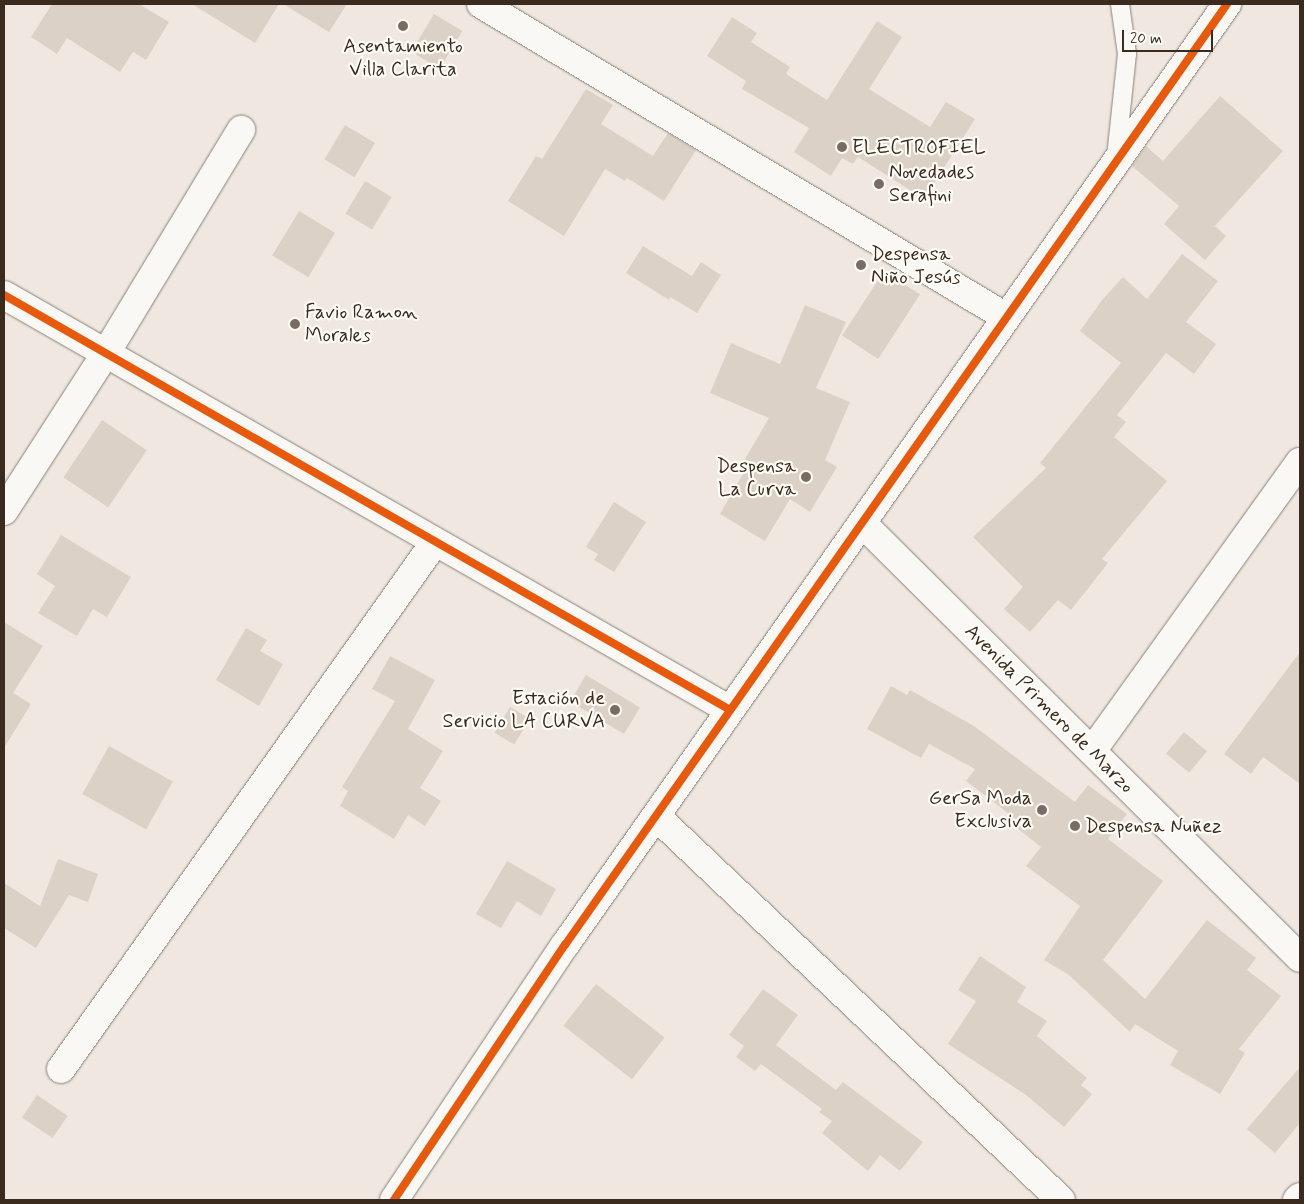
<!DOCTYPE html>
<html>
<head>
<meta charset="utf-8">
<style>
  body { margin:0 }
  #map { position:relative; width:1304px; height:1204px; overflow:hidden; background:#f0e8e0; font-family:Mynerve,sans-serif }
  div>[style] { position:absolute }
  .building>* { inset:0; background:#dcd1c6; transform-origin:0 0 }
  .roads { filter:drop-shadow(0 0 1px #88817a) drop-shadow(0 0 1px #88817a) }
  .service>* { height:18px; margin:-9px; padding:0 9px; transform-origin:9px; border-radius:9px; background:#f9f8f5 }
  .minor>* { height:28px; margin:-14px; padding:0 14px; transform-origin:14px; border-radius:14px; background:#f9f8f5 }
  .cycleway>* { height:8px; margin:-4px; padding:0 4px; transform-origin:4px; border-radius:4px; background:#e8590c }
  .dots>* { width:14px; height:14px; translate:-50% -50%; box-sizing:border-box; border:2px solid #fdfcf7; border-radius:50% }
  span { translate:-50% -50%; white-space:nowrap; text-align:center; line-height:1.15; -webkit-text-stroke:4.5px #fdfcf7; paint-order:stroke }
  .poi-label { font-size:20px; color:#3b2a1e }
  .left { translate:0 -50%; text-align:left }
  .right { translate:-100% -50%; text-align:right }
  .street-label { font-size:20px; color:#3b2a1e }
  .frame { position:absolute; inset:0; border:5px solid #3b2a1e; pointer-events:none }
  .scale { position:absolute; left:1122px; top:30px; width:91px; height:22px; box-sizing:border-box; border:2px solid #3b2a1e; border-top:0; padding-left:6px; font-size:15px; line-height:18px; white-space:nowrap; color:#3b2a1e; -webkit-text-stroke:4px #fdfcf7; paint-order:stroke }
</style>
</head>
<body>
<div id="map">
  <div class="building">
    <div style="clip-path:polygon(52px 4px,139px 4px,169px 22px,146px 60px,133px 52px,120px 72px,67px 38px,57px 54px,31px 37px)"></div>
    <div style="clip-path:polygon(192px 4px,279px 4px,255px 43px)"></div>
    <div style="clip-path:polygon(283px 4px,347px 4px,329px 32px)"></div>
    <div style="left:434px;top:14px;width:33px;height:44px;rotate:31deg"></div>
    <div style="clip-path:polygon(732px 17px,757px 33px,751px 42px,790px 67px,786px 74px,827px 100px,877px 21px,902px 37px,869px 89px,930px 127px,946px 102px,975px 119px,924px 199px,858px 157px,853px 164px,842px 158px,831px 176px,794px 152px,809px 128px,742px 89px,746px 81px,707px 56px)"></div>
    <div style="clip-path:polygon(586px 89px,613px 105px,601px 124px,653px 156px,668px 133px,696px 150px,664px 201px,627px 178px,625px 181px,605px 169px,564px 236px,508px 201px,536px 156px,542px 159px)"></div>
    <div style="clip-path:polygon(1220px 96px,1283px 151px,1215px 226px,1226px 236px,1205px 260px,1164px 224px,1179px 206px,1132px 166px,1146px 146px,1163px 161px)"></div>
    <div style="left:345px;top:125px;width:35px;height:40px;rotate:31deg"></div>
    <div style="left:365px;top:181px;width:31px;height:38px;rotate:31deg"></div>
    <div style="left:299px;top:211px;width:42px;height:52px;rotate:31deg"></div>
    <div style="clip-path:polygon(643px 246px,692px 276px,701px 262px,721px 275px,697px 313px,670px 297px,669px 300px,626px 273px)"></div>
    <div style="clip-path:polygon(1182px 254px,1218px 281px,1186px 322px,1216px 344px,1194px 374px,1166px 353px,1117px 415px,1126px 422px,1114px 437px,1167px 481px,1102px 559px,1108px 563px,1071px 610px,1058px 600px,1030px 632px,1004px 609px,1023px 587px,973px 537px,1046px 468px,1040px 463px,1121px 363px,1080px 331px,1102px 300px,1123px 277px,1147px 299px)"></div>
    <div style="left:884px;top:271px;width:43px;height:77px;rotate:33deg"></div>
    <div style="clip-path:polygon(805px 305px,846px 322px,816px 388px,850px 402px,825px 460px,837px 467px,810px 512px,790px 499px,765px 541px,720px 514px,744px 472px,739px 469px,769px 418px,710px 393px,731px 343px,780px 364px)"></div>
    <div style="left:102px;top:420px;width:54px;height:69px;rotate:34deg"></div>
    <div style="clip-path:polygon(614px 502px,646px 522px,614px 572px,594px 560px,598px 554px,586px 547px)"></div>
    <div style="clip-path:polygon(61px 535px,131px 577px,107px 617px,93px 609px,77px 636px,38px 613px,55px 586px,37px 574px)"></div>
    <div style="clip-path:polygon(4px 622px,43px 646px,13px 693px,31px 704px,4px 748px)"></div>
    <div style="clip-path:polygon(246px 628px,267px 640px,260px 651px,283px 664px,259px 706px,216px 680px)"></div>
    <div style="clip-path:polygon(1300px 652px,1300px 784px,1263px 757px,1251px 774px,1224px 754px)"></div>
    <div style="clip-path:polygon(390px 656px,435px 680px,408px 729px,443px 751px,420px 788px,441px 801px,425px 826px,408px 815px,394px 839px,340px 806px,348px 791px,342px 787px,395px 701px,372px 689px)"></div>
    <div style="left:586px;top:675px;width:63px;height:31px;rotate:31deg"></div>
    <div style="clip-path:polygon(891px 686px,907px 695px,910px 690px,974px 726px,1075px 802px,1088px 785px,1127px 814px,1108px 839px,1163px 881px,1103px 960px,1145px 999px,1207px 920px,1256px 958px,1247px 970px,1281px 996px,1239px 1049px,1245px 1053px,1220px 1094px,1170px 1065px,1178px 1051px,1135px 1024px,1130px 1032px,1069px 975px,1044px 960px,1080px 906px,1026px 866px,1041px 847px,1008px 821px,1012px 816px,966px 781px,975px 769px,929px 744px,921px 758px,867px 729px)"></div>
    <div style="left:510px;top:707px;width:23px;height:30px;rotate:31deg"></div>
    <div style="left:1184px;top:732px;width:30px;height:28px;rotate:40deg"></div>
    <div style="left:109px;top:746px;width:73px;height:55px;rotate:29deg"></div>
    <div style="clip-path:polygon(58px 859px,98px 874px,88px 902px,69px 895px,36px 948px,4px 928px,4px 883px,40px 906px)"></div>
    <div style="clip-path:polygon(507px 861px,556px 889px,541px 916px,517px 901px,501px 928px,476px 914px)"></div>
    <div style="clip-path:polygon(980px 956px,1026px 987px,1017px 1002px,1047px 1021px,1037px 1036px,1087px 1078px,1081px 1085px,1092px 1094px,1064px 1127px,1026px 1095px,948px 1044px,976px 1001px,958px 990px)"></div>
    <div style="left:596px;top:984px;width:87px;height:53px;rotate:38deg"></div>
    <div style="clip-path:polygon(763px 989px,798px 1015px,776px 1045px,836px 1090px,843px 1082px,923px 1142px,900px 1171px,880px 1155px,868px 1171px,822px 1133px,832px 1121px,819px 1112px,822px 1109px,761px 1064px,755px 1071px,736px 1057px,744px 1046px,729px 1035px)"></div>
    <div style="clip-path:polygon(1300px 1067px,1300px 1123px,1275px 1153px,1247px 1129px)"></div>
    <div style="left:37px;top:1095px;width:37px;height:27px;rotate:34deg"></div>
  </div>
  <div class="roads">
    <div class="service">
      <div style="left:1116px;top:157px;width:104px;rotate:-83.9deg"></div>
      <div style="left:1127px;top:54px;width:50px;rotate:-98deg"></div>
    </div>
    <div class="minor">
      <div style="left:481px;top:4px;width:611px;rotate:30.8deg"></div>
      <div style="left:4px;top:295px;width:836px;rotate:29.75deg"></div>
      <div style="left:4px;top:511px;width:188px;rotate:-57.2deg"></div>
      <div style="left:106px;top:353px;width:261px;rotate:-58.8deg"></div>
      <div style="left:862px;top:523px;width:617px;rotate:44.8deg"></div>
      <div style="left:1092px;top:751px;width:356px;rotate:-54.3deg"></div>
      <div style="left:656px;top:816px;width:558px;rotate:43.48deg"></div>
      <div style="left:61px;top:1069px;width:646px;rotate:-54.64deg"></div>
      <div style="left:394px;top:1200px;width:307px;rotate:-56.2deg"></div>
      <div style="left:565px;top:945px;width:1151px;rotate:-54.87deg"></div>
      <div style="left:1297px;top:1200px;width:4px;rotate:-45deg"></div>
    </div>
  </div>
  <div class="cycleway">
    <div style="left:4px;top:295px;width:836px;rotate:29.75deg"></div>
    <div style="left:394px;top:1200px;width:307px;rotate:-56.2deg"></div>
    <div style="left:565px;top:945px;width:1151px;rotate:-54.87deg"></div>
  </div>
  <div class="dots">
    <div style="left:403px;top:26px;background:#7a6c62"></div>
    <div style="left:842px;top:147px;background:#7a6c62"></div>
    <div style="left:879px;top:184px;background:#7a6c62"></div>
    <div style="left:861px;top:265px;background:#7a6c62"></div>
    <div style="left:295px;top:324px;background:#7a6c62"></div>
    <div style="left:806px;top:477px;background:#7a6c62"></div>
    <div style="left:615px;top:710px;background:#7a6c62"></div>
    <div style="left:1042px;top:810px;background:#7a6c62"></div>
    <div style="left:1075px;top:826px;background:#7a6c62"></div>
  </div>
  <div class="poi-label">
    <span style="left:403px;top:58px">Asentamiento<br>Villa Clarita</span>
    <span class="left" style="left:852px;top:147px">ELECTROFIEL</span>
    <span class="left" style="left:889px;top:184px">Novedades<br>Serafini</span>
    <span class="left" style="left:871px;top:266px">Despensa<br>Niño Jesús</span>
    <span class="left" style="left:305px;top:324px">Favio Ramon<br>Morales</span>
    <span class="right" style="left:796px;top:478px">Despensa<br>La Curva</span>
    <span class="right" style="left:605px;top:710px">Estación de<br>Servicio LA CURVA</span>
    <span class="right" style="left:1032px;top:810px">GerSa Moda<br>Exclusiva</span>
    <span class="left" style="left:1085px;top:826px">Despensa Nuñez</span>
  </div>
  <div class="street-label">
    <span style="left:1049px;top:709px;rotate:45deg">Avenida Primero de Marzo</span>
  </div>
  <div class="frame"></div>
  <div class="scale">20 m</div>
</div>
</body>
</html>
